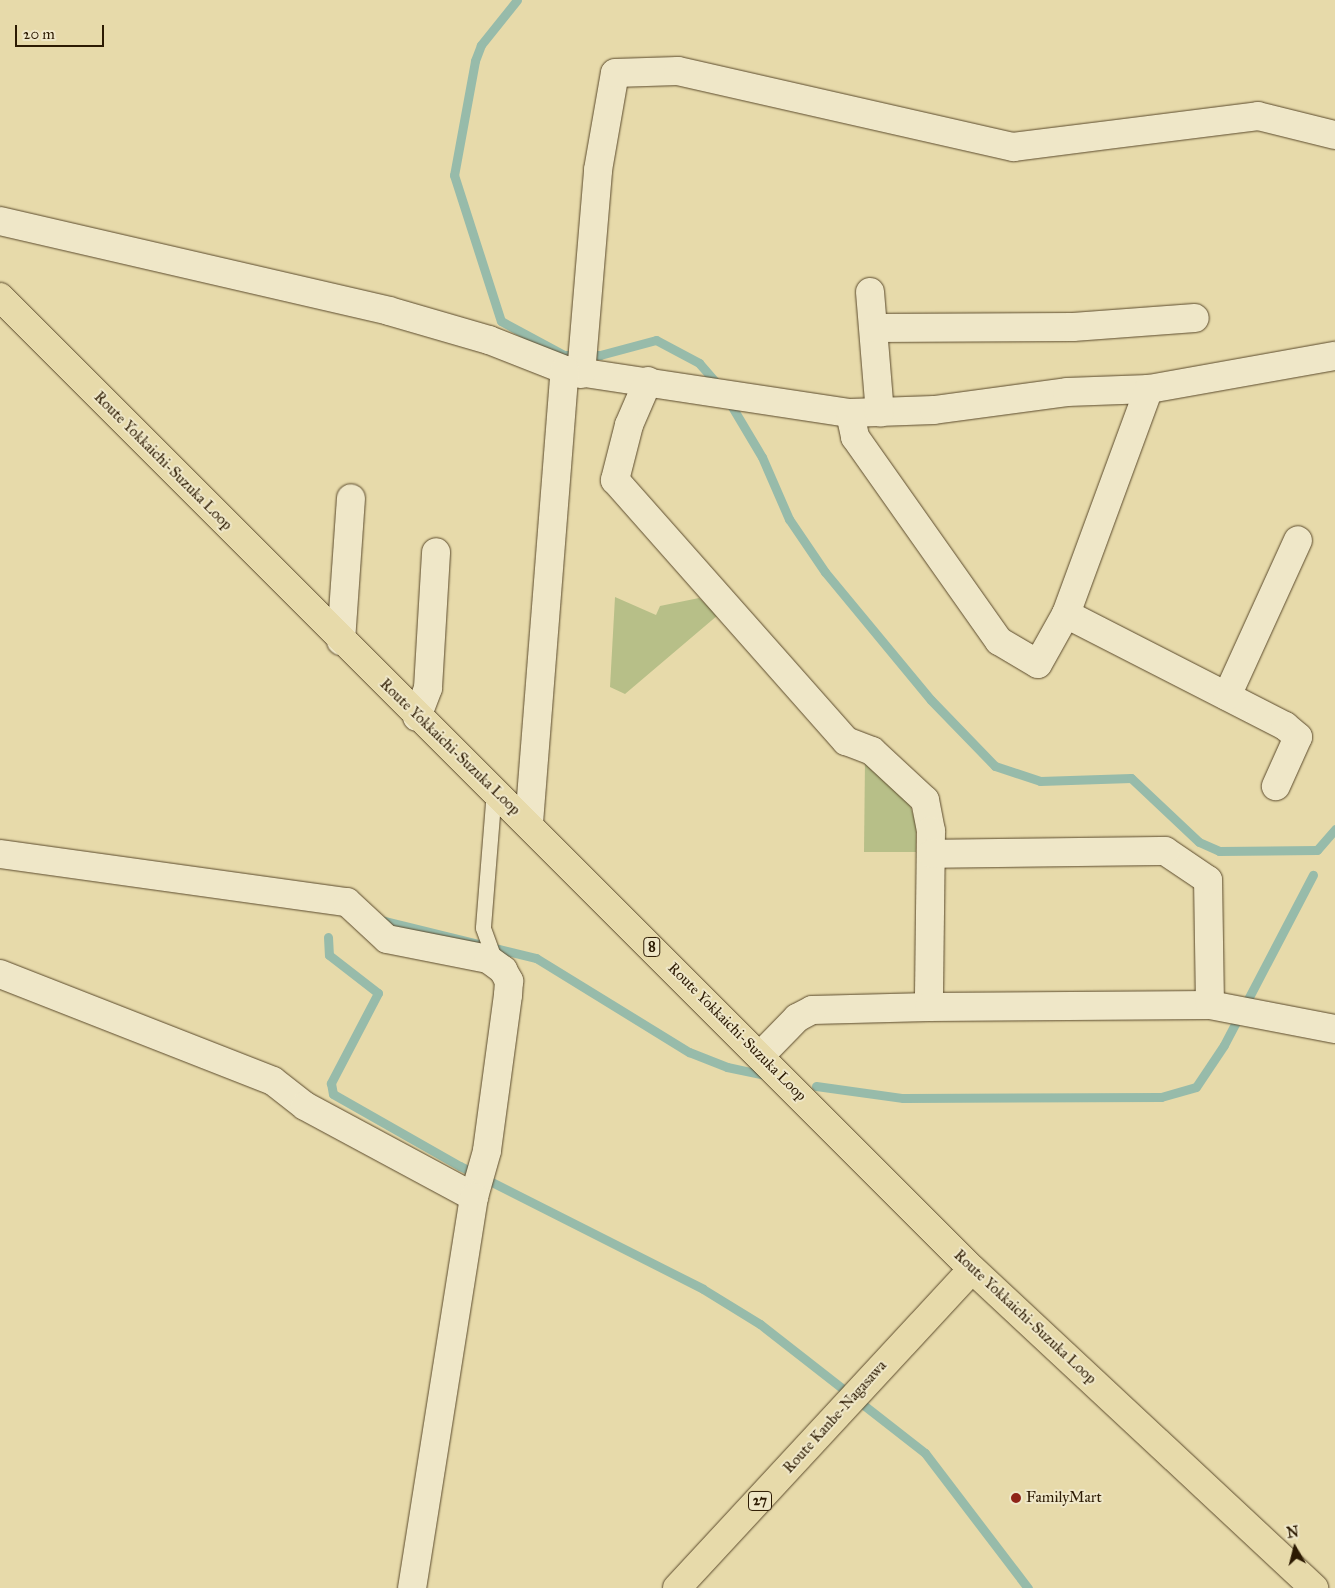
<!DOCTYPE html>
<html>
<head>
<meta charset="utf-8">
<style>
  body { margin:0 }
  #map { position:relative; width:1335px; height:1588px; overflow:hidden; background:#e7daaa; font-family:"IM FELL Great Primer",serif }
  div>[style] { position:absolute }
  .green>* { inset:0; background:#b7bf88 }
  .stream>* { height:9px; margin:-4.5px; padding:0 4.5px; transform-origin:4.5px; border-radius:4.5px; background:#97bbaa }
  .roads { filter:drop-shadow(0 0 1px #5b4a2c) drop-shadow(0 0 1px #5b4a2c) }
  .service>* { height:15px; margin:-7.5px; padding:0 7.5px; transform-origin:7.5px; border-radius:7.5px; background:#efe7c8 }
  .minor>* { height:28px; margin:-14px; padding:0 14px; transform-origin:14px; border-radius:14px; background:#efe7c8 }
  .primary>* { height:28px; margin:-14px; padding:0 14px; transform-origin:14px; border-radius:14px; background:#e7daaa }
  .dots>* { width:14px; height:14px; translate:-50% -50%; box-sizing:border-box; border:2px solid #efe7c8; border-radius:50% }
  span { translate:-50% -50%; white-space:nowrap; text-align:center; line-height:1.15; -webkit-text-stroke:4px #efe7c8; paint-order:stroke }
  .shield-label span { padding:1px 4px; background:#efe7c8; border:1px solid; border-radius:4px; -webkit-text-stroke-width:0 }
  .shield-label { font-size:14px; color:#2c1a02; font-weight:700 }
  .street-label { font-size:15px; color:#2c1a02 }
  .poi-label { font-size:15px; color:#2c1a02 }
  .left { translate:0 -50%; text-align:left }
  .north { position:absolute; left:1270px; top:1523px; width:50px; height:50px; -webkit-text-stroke:4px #efe7c8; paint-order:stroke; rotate:352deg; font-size:14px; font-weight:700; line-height:20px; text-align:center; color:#2c1a02 }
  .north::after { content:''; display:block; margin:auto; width:18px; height:22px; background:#2c1a02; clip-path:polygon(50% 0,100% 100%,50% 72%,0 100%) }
  .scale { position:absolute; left:15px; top:25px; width:89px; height:22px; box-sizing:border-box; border:2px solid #2c1a02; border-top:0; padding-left:6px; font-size:15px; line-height:18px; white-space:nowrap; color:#2c1a02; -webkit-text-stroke:4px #efe7c8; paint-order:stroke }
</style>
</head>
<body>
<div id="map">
  <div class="green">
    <div style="clip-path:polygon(615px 597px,656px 615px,660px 606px,699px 598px,718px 615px,625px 694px,610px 687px)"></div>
    <div style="clip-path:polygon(865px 761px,909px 802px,916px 824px,916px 852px,864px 852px)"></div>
  </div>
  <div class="stream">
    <div style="left:517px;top:0;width:58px;rotate:128.7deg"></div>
    <div style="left:481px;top:45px;width:17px;rotate:111deg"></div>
    <div style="left:475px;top:61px;width:116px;rotate:100.4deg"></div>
    <div style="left:454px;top:175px;width:153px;rotate:72.2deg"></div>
    <div style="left:501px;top:321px;width:72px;rotate:28.4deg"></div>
    <div style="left:564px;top:355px;width:36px"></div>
    <div style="left:600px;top:355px;width:58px;rotate:-15deg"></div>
    <div style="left:656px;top:340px;width:49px;rotate:28.1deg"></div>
    <div style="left:699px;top:363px;width:32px;rotate:49deg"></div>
    <div style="left:728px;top:400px;width:66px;rotate:59.2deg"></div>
    <div style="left:762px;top:457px;width:68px;rotate:66.5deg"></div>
    <div style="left:789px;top:519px;width:64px;rotate:55.8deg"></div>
    <div style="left:825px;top:572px;width:166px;rotate:50.4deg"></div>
    <div style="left:931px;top:700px;width:92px;rotate:45.9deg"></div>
    <div style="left:995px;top:766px;width:47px;rotate:18.4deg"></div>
    <div style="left:1040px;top:781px;width:91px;rotate:-1.9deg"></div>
    <div style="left:1131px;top:778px;width:93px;rotate:43.3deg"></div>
    <div style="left:1199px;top:842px;width:22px;rotate:24deg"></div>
    <div style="left:1219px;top:851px;width:98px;rotate:-0.6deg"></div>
    <div style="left:1317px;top:850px;width:28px;rotate:-49deg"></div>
    <div style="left:377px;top:919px;width:164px;rotate:13.8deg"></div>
    <div style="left:536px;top:958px;width:180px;rotate:31.6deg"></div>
    <div style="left:689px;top:1052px;width:41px;rotate:21.5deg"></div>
    <div style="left:727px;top:1067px;width:39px;rotate:12deg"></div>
    <div style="left:328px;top:937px;width:18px;rotate:87deg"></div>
    <div style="left:329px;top:955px;width:62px;rotate:37.8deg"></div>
    <div style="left:378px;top:993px;width:102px;rotate:117.6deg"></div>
    <div style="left:331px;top:1083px;width:11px;rotate:80deg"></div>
    <div style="left:333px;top:1094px;width:146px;rotate:29.6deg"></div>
    <div style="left:460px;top:1166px;width:272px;rotate:26.8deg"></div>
    <div style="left:703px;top:1289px;width:67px;rotate:31.6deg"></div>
    <div style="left:760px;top:1324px;width:209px;rotate:38deg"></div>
    <div style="left:925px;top:1453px;width:170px;rotate:52.7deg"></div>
    <div style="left:816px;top:1086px;width:88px;rotate:7.9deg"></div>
    <div style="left:903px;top:1098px;width:258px;rotate:-0.2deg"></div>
    <div style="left:1161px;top:1097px;width:36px;rotate:-16deg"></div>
    <div style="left:1196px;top:1087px;width:50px;rotate:-56.3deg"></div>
    <div style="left:1224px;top:1045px;width:192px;rotate:-62.4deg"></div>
  </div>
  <div class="roads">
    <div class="service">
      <div style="left:494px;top:790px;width:138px;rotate:94.6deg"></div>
      <div style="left:483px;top:928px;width:37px;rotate:70deg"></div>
    </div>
    <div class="minor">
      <div style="left:0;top:221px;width:399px;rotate:13deg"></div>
      <div style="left:389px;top:311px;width:104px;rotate:16.2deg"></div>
      <div style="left:489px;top:340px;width:82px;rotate:21.5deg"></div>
      <div style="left:565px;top:370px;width:288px;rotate:8.6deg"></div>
      <div style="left:850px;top:413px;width:84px;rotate:-2deg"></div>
      <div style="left:934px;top:410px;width:134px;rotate:-7.7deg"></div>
      <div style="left:1067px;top:392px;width:82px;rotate:-2.1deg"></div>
      <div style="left:1149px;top:389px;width:189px;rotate:-10.1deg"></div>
      <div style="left:870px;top:292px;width:121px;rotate:85.3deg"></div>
      <div style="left:874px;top:328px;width:199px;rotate:-0.3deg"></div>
      <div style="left:1073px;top:327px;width:122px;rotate:-4.2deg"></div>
      <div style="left:581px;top:374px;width:205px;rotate:-85.2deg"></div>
      <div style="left:598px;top:170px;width:98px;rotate:-80.1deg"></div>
      <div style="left:615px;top:73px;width:63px;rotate:-1.8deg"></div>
      <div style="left:678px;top:71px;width:344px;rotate:12.8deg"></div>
      <div style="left:1013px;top:147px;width:247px;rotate:-7.2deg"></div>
      <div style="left:1258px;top:116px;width:79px;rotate:13.9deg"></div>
      <div style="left:648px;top:381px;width:48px;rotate:113.4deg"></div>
      <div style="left:629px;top:425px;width:57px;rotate:104.3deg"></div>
      <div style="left:615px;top:480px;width:349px;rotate:48.5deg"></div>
      <div style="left:846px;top:741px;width:28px;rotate:21deg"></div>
      <div style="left:872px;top:751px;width:72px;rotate:42.8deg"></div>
      <div style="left:925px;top:800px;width:32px;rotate:79deg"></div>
      <div style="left:931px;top:831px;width:176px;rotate:90.7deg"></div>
      <div style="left:929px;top:1007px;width:117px;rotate:178.5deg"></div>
      <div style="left:812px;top:1010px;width:17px;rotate:152deg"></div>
      <div style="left:797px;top:1018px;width:50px;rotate:134.2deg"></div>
      <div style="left:850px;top:413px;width:25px;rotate:78deg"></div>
      <div style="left:855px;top:437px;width:250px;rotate:54.8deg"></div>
      <div style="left:999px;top:641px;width:45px;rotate:30.5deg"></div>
      <div style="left:1038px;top:664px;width:57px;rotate:-60.8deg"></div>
      <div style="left:1066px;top:614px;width:240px;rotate:-69.8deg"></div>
      <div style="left:1066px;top:614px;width:246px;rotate:27.1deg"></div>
      <div style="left:1285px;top:726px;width:17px;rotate:40deg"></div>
      <div style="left:1298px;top:737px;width:54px;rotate:114.2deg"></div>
      <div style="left:341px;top:641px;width:143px;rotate:-86deg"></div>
      <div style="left:1227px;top:696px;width:171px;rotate:-65.5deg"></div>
      <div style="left:417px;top:717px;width:31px;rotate:-69deg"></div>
      <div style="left:428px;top:688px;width:136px;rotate:-86.6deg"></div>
      <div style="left:529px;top:823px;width:454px;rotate:-85.5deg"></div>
      <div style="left:0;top:854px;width:350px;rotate:7.9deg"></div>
      <div style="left:347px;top:902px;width:54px;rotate:42.8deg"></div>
      <div style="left:387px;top:939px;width:103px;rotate:11.2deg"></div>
      <div style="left:488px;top:959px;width:19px;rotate:36deg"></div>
      <div style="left:503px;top:970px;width:13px;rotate:61deg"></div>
      <div style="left:509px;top:981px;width:14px;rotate:94deg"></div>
      <div style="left:508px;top:995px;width:157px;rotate:97.7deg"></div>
      <div style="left:487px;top:1151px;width:48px;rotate:105.8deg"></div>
      <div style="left:0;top:974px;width:293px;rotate:21.4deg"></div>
      <div style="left:273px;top:1081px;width:41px;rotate:38deg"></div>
      <div style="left:305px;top:1106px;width:192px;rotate:28.3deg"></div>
      <div style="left:474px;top:1197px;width:396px;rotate:99deg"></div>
      <div style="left:1210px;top:1005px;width:127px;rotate:10.9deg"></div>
      <div style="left:929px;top:1007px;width:281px;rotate:-0.4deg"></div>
      <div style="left:1210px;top:1005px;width:125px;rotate:-90.9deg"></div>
      <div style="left:1208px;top:880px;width:52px;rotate:-146deg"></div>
      <div style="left:1165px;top:851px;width:233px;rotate:179.3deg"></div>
    </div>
    <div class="primary">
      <div style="left:0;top:297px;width:1375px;rotate:45deg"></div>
      <div style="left:972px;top:1269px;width:468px;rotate:43deg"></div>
      <div style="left:677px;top:1588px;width:434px;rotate:-47.2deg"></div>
    </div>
  </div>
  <div class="dots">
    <div style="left:1016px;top:1498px;background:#8f2418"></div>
  </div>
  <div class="shield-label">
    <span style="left:652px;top:947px">8</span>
    <span style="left:760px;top:1501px">27</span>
  </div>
  <div class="street-label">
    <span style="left:163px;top:461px;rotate:45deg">Route Yokkaichi-Suzuka Loop</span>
    <span style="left:450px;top:747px;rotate:44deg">Route Yokkaichi-Suzuka Loop</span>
    <span style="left:737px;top:1032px;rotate:45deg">Route Yokkaichi-Suzuka Loop</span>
    <span style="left:1025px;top:1317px;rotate:43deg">Route Yokkaichi-Suzuka Loop</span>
    <span style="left:835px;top:1417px;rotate:-48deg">Route Kanbe-Nagasawa</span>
  </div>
  <div class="poi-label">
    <span class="left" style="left:1026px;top:1498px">FamilyMart</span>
  </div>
  <div class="north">N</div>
  <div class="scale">20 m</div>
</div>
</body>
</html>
